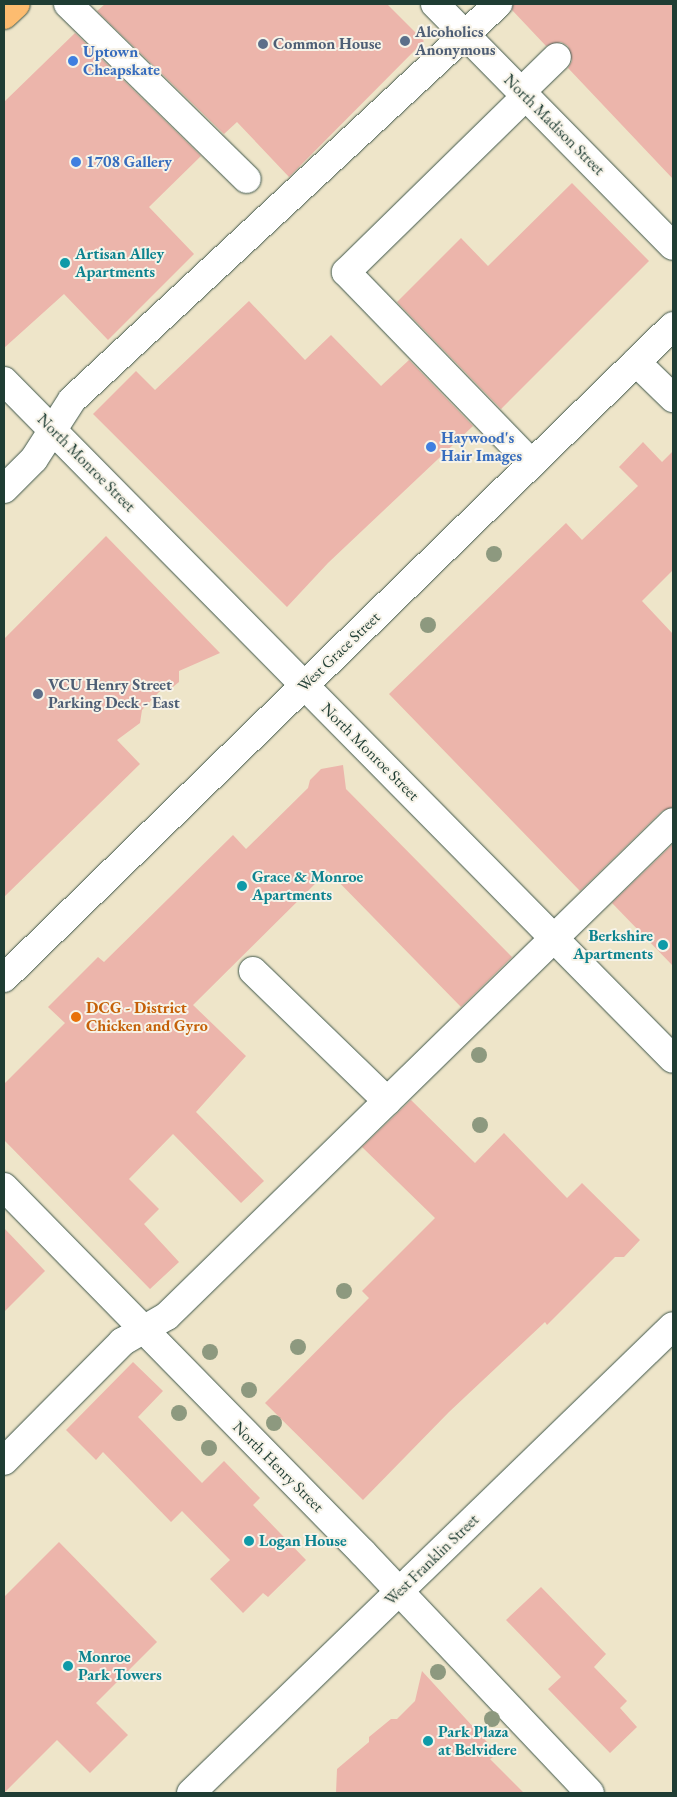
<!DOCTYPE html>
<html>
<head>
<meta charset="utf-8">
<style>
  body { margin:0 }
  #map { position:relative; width:677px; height:1797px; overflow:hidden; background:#eee5c9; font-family:"EB Garamond",serif }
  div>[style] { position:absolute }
  .building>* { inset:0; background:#ecb5ab }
  .roads { filter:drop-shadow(0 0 1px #3e564a) drop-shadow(0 0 1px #3e564a) }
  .minor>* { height:28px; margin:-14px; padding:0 14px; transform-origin:14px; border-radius:14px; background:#fff }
  .major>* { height:28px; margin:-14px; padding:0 14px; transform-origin:14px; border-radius:14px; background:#fdbc70 }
  .trees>* { width:16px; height:16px; margin:-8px; border-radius:50%; background:#8d997f }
  .dots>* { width:14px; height:14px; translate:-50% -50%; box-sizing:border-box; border:2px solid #f7f3e8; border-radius:50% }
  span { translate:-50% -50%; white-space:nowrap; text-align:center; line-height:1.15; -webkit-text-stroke:4px #f7f3e8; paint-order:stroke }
  .service-label { font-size:16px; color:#4e5e75; font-weight:700 }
  .left { translate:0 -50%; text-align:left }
  .shop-label { font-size:16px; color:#366cbe; font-weight:700 }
  .street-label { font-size:16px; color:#1f3d34 }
  .culture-label { font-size:16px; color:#0d838f; font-weight:700 }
  .right { translate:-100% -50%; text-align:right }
  .food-label { font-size:16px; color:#c56008; font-weight:700 }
  .frame { position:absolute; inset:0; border:5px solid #1f3d34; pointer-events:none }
</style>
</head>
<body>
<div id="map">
  <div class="building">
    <div style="clip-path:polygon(105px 4px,387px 4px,424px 41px,289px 177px,237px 122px,224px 134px,97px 11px)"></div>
    <div style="clip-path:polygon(513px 4px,673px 4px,673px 179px,568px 68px,572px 61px,568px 46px,561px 42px,546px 46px,512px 10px)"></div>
    <div style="clip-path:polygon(75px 33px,201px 156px,149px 207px,194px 254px,108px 340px,64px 294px,4px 348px,4px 102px)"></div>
    <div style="clip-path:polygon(572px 183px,649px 261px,501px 409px,397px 302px,461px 238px,488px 266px)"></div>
    <div style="clip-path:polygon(249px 301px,305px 360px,331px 335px,381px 386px,409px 360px,473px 426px,328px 563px,287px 607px,93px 414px,136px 371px,155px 390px)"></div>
    <div style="clip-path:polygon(643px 442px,662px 462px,673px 451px,673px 570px,642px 601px,673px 634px,673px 807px,662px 811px,580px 891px,389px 694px,566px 523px,582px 540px,638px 486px,619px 467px)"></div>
    <div style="clip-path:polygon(106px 536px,220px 653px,179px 671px,179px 682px,168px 691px,160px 691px,142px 710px,140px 723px,117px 740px,140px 764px,4px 897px,4px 639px)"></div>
    <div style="clip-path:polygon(343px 765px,346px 789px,512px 957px,461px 1007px,328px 871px,193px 1005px,246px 1056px,196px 1112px,264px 1181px,241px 1203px,173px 1134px,129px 1179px,159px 1209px,144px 1224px,179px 1262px,150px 1289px,4px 1140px,4px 1084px,65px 1023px,48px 1007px,98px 957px,104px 962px,233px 835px,246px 849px,308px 788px,310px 780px,321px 769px)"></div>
    <div style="clip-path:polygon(673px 844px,673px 966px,612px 903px)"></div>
    <div style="clip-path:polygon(411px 1100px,475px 1163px,504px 1133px,567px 1198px,582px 1183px,640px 1240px,624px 1257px,615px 1257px,547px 1325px,545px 1322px,449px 1412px,363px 1500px,265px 1403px,369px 1298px,362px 1291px,435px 1218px,362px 1147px)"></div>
    <div style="clip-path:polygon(4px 1228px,45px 1271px,4px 1312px)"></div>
    <div style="clip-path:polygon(133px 1362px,163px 1391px,138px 1417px,202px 1483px,224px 1461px,260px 1498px,253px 1505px,306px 1560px,268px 1597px,263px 1593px,243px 1613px,210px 1579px,230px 1560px,182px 1511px,171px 1522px,103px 1452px,96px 1460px,66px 1430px)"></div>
    <div style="clip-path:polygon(59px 1542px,157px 1642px,96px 1703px,128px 1735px,90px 1773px,57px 1740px,4px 1793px,4px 1597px)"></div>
    <div style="clip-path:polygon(541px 1587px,606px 1654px,594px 1667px,627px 1701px,620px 1708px,637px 1727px,610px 1753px,548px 1689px,561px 1677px,506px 1620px)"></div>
    <div style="clip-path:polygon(422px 1671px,498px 1754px,490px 1759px,524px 1793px,336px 1793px,337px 1769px,369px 1742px,369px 1737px,391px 1719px,397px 1719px,415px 1701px)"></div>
  </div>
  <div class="roads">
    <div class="minor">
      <div style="left:68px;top:4px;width:250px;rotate:44.4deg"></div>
      <div style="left:435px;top:4px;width:339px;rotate:45.5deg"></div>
      <div style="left:521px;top:92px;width:50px;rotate:-44.2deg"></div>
      <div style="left:526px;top:96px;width:252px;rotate:135.6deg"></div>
      <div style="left:346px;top:272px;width:267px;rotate:45.9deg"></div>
      <div style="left:636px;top:362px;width:52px;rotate:44.2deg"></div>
      <div style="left:4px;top:381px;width:952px;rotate:45.38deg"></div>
      <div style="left:4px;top:489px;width:42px;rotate:-45deg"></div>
      <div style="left:34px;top:459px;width:70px;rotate:-57.2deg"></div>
      <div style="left:72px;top:400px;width:582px;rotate:-42.91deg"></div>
      <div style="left:253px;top:971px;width:187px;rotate:44.1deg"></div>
      <div style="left:4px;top:978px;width:934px;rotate:-44.26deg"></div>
      <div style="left:4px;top:1187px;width:513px;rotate:45.55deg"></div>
      <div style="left:363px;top:1553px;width:330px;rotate:46.6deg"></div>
      <div style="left:4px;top:1461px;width:168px;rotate:-45.2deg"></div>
      <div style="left:122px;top:1342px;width:52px;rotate:-30deg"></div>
      <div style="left:167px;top:1316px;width:707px;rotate:-44.31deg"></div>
      <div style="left:191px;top:1793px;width:671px;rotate:-44.09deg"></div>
    </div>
    <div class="major">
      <div style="left:4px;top:15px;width:16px;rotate:-43deg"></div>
    </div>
  </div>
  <div class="trees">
    <div style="left:494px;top:554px"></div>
    <div style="left:428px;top:625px"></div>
    <div style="left:479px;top:1055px"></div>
    <div style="left:480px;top:1125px"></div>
    <div style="left:344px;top:1291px"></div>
    <div style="left:298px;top:1347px"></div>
    <div style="left:210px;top:1352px"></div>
    <div style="left:249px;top:1390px"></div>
    <div style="left:179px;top:1413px"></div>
    <div style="left:274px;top:1423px"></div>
    <div style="left:209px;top:1448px"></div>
    <div style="left:438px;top:1672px"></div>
    <div style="left:492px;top:1719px"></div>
  </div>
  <div class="dots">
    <div style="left:405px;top:41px;background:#5c6f8a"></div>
    <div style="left:263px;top:44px;background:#5c6f8a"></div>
    <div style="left:73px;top:61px;background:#3f7fe0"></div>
    <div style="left:76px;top:162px;background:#3f7fe0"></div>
    <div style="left:65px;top:263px;background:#0f9aa8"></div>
    <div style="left:431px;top:447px;background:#3f7fe0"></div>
    <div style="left:38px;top:694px;background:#5c6f8a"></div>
    <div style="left:242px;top:886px;background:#0f9aa8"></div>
    <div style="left:663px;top:945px;background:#0f9aa8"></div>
    <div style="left:76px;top:1017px;background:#e8710a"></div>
    <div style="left:249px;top:1541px;background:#0f9aa8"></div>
    <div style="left:68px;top:1666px;background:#0f9aa8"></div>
    <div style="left:428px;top:1741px;background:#0f9aa8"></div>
  </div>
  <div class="service-label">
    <span class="left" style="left:415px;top:41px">Alcoholics<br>Anonymous</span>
    <span class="left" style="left:273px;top:44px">Common House</span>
    <span class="left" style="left:48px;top:694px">VCU Henry Street<br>Parking Deck - East</span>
  </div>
  <div class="shop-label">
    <span class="left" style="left:83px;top:61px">Uptown<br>Cheapskate</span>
    <span class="left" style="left:86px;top:162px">1708 Gallery</span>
    <span class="left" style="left:441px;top:447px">Haywood's<br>Hair Images</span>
  </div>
  <div class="street-label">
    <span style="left:554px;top:125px;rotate:45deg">North Madison Street</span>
    <span style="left:86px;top:463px;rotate:45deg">North Monroe Street</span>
    <span style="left:339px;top:652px;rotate:-44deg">West Grace Street</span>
    <span style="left:370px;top:752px;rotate:45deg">North Monroe Street</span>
    <span style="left:278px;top:1467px;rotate:45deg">North Henry Street</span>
    <span style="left:432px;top:1560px;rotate:-44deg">West Franklin Street</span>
  </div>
  <div class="culture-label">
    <span class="left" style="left:75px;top:263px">Artisan Alley<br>Apartments</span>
    <span class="left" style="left:252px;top:886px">Grace &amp; Monroe<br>Apartments</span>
    <span class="right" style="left:653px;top:945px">Berkshire<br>Apartments</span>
    <span class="left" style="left:259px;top:1541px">Logan House</span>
    <span class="left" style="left:78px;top:1666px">Monroe<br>Park Towers</span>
    <span class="left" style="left:438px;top:1741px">Park Plaza<br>at Belvidere</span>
  </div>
  <div class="food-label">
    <span class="left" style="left:86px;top:1017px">DCG - District<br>Chicken and Gyro</span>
  </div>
  <div class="frame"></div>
</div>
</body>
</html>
